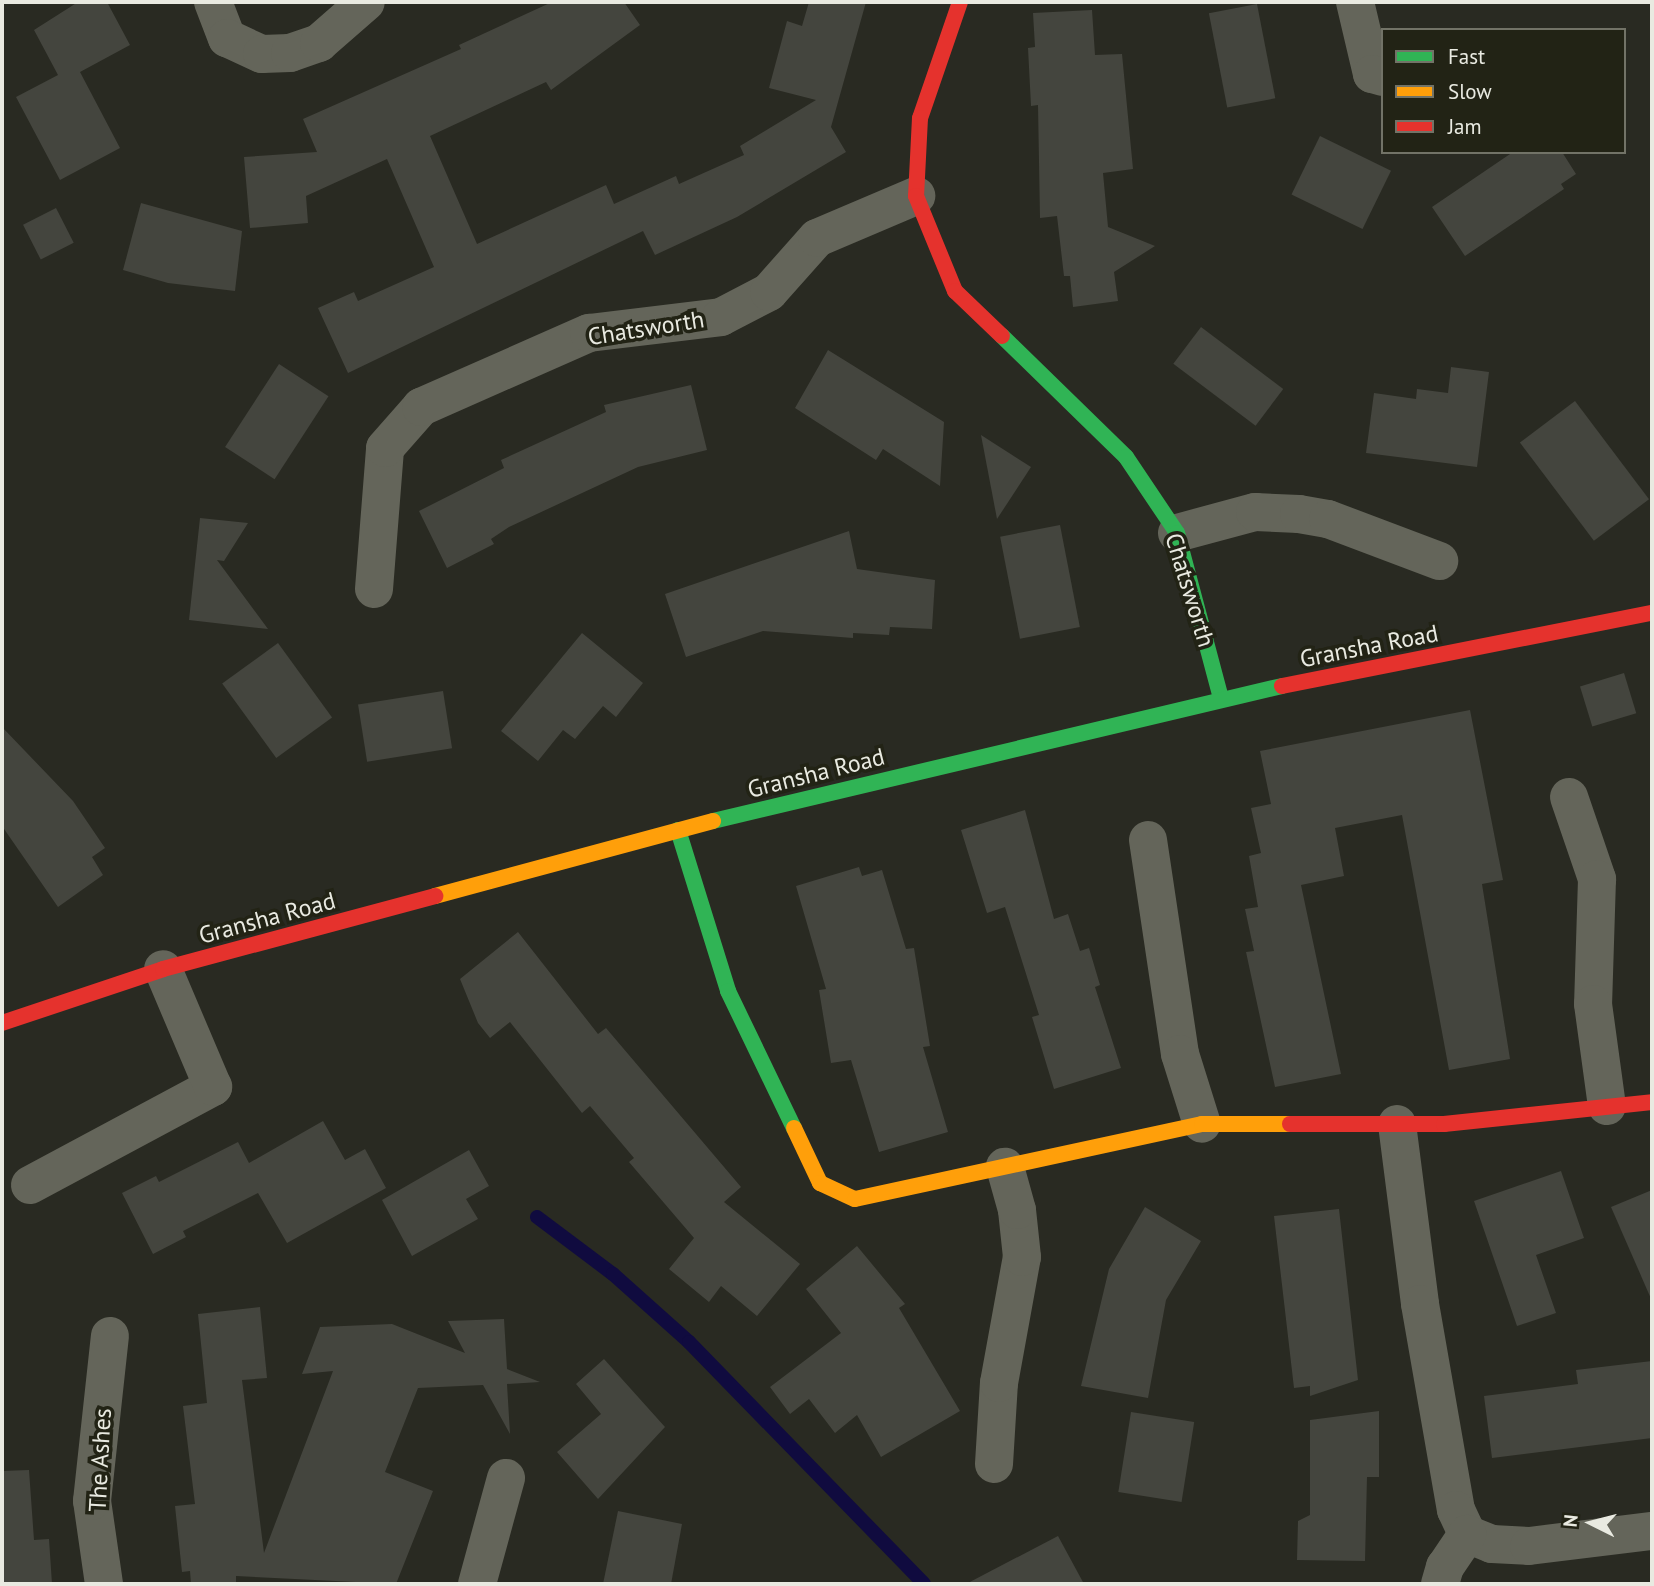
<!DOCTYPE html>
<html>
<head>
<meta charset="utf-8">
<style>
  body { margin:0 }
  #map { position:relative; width:1654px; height:1586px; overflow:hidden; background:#292a22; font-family:"PT Sans",sans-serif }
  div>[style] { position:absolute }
  .stream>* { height:14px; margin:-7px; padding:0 7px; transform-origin:7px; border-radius:7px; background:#100b3f }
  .building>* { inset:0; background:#44453e; transform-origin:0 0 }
  .street>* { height:38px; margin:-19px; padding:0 19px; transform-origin:19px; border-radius:19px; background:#64655a }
  .fast>* { height:16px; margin:-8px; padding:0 8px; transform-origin:8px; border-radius:8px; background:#30b455 }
  .slow>* { height:16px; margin:-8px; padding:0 8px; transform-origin:8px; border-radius:8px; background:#ff9f0a }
  .jam>* { height:16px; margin:-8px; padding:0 8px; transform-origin:8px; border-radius:8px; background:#e5322d }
  span { translate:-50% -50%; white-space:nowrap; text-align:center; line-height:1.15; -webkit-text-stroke:7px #222315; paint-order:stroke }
  .street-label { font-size:24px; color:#e9eae1 }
  .frame { position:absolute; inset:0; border:4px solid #e9eae1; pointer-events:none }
  .legend { position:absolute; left:1381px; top:28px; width:245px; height:126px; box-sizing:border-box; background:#222315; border:2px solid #727367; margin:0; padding:9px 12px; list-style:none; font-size:21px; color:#e9eae1 }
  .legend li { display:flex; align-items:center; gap:14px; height:35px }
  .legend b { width:35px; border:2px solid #727367 }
  .north { position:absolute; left:1556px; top:1488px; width:70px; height:70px; -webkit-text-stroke:5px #222315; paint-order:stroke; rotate:276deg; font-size:19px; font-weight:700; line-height:28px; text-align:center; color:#e9eae1 }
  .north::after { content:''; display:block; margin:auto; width:24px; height:32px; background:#e9eae1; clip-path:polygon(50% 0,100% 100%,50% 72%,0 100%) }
</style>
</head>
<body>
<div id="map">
  <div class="stream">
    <div style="left:537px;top:1217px;width:95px;rotate:36.9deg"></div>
    <div style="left:613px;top:1274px;width:102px;rotate:41.8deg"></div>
    <div style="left:689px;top:1342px;width:337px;rotate:45.8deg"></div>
  </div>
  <div class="building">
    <div style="clip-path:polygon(78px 2px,107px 2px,130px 45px,80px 72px,120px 148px,60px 180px,16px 97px,58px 75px,34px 30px)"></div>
    <div style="clip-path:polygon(552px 2px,624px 2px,640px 25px,551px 90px,546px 82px,430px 136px,477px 244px,606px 185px,614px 204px,676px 176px,679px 184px,744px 155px,740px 146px,816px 100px,769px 88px,787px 21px,802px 26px,809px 2px,866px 2px,831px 127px,846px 152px,737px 217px,655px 255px,643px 231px,348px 373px,318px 308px,354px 292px,358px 301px,434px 267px,387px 159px,306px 196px,308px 223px,250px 228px,244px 157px,317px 152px,303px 119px,461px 49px,459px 45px)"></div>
    <div style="left:1257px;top:4px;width:96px;height:49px;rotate:79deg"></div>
    <div style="clip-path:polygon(1092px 10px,1095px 55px,1122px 54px,1133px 169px,1103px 173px,1108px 227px,1155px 246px,1114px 272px,1118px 301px,1073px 307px,1070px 276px,1064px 276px,1057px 216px,1040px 218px,1038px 105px,1031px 106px,1028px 48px,1035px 47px,1033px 13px)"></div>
    <div style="left:1320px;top:136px;width:79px;height:65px;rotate:26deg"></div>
    <div style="clip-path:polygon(1513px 152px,1562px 152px,1576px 174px,1561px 184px,1564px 189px,1465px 256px,1432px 207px)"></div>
    <div style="clip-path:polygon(141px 203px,242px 231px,235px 291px,168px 283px,123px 270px)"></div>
    <div style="left:56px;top:208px;width:39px;height:37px;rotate:63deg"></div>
    <div style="left:1201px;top:327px;width:103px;height:46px;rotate:37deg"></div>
    <div style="clip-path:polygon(828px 350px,944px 422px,940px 486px,883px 449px,876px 460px,795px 408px)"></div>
    <div style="left:279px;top:364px;width:59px;height:99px;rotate:33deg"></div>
    <div style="clip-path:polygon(1451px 367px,1489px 372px,1477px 467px,1366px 453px,1374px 393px,1416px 399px,1417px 389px,1448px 393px)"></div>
    <div style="clip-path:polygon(691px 385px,707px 450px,638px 467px,509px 527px,491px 539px,494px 544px,447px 568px,419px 511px,504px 468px,501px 460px,606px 412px,604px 405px)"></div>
    <div style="left:1575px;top:401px;width:123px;height:69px;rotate:53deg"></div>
    <div style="clip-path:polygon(981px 435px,1031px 467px,997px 519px)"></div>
    <div style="clip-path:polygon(200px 518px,248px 523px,224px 561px,217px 560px,268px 629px,189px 620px)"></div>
    <div style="left:1060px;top:525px;width:104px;height:61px;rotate:79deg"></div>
    <div style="clip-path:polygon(849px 531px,857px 569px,935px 580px,932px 629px,890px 627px,889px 635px,853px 633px,853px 638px,763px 631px,686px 657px,665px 594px)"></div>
    <div style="clip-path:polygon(582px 633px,643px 683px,616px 717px,603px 706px,575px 739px,563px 730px,538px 761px,501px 731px)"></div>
    <div style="left:278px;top:643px;width:92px;height:69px;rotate:54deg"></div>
    <div style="left:1624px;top:673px;width:42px;height:46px;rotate:73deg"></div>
    <div style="left:443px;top:691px;width:58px;height:86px;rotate:81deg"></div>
    <div style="clip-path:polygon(1470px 710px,1503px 880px,1482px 884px,1510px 1059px,1449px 1070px,1402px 815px,1335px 828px,1344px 876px,1301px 885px,1341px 1074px,1275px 1087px,1246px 952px,1254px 951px,1245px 909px,1258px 907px,1249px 856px,1261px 853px,1251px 808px,1271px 804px,1260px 751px)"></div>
    <div style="clip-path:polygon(2px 727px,73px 801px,105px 848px,92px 857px,103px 875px,58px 907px,2px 826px)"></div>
    <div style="clip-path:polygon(1025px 810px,1054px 919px,1068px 914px,1080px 951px,1089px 948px,1100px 985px,1095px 987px,1121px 1068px,1054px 1089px,1032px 1017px,1039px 1015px,1005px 907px,987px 913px,961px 830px)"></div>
    <div style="clip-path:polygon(859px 867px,862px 876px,882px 870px,906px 949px,914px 948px,930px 1046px,923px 1047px,948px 1132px,879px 1152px,851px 1060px,831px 1063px,819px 990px,826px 989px,796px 886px)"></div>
    <div style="clip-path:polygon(518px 932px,598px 1034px,606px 1028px,741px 1187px,724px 1202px,800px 1264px,757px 1316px,721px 1286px,709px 1302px,669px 1269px,694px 1238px,629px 1162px,634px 1158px,590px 1106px,582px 1113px,510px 1022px,490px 1038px,478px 1023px,460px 979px)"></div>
    <div style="clip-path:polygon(323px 1121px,345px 1160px,365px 1149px,386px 1188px,287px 1243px,258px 1193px,183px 1231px,186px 1237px,153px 1254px,122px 1193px,156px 1176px,159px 1182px,238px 1142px,249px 1163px)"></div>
    <div style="clip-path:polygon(469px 1150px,489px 1186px,466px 1199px,478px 1219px,412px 1256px,382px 1200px)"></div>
    <div style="clip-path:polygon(1561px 1171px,1584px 1238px,1536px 1255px,1556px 1313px,1517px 1326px,1474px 1201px)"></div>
    <div style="clip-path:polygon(1652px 1190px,1652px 1301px,1611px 1207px)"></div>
    <div style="clip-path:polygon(1145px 1207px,1201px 1241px,1166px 1300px,1148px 1398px,1081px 1386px,1109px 1269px)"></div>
    <div style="clip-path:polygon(1339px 1209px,1358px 1380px,1310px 1396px,1310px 1386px,1294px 1388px,1274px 1216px)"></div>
    <div style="clip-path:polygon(857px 1246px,905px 1304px,899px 1308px,960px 1411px,881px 1457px,857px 1415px,835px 1433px,809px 1399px,790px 1414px,770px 1387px,841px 1333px,806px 1289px)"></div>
    <div style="clip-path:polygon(260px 1307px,267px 1378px,242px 1380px,264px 1553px,333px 1371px,302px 1374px,320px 1327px,392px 1324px,465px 1353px,448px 1321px,504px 1319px,507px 1369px,540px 1382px,507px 1384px,510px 1434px,483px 1385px,418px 1388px,385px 1472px,433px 1491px,396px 1584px,236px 1576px,236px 1584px,191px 1584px,190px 1571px,182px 1572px,175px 1506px,195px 1504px,183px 1406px,207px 1403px,198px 1314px)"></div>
    <div style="clip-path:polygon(604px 1359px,665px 1427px,598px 1499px,557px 1452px,601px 1414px,576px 1384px)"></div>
    <div style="clip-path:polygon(1652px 1361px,1652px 1438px,1492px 1458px,1484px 1396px,1578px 1384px,1576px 1370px)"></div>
    <div style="clip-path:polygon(1379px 1411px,1379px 1477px,1367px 1477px,1365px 1561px,1297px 1560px,1298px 1521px,1310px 1515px,1310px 1420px)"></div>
    <div style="left:1131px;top:1412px;width:64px;height:81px;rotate:9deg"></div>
    <div style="clip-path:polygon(29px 1470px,34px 1540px,49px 1539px,52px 1584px,2px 1584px,2px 1471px)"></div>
    <div style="clip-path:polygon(618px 1511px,682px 1524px,671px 1584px,603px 1584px)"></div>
    <div style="clip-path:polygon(1058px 1536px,1084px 1584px,966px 1584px)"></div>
  </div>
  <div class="street">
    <div style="left:213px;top:2px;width:39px;rotate:69deg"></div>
    <div style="left:227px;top:38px;width:38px;rotate:25deg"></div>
    <div style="left:262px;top:54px;width:28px;rotate:-2deg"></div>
    <div style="left:290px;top:53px;width:31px;rotate:-19deg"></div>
    <div style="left:319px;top:43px;width:62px;rotate:-41.1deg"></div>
    <div style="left:1355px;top:2px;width:74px;rotate:76.7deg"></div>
    <div style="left:1372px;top:74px;width:11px;rotate:15deg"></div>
    <div style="left:1177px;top:533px;width:81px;rotate:-15.1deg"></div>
    <div style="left:1255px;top:512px;width:44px;rotate:2.6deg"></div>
    <div style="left:1299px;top:514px;width:29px;rotate:10deg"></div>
    <div style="left:1328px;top:519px;width:119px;rotate:20.7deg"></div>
    <div style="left:374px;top:589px;width:141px;rotate:-85.5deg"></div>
    <div style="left:385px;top:448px;width:55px;rotate:-48.7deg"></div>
    <div style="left:421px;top:407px;width:184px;rotate:-23.8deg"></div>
    <div style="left:589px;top:333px;width:133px;rotate:-6.9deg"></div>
    <div style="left:721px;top:317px;width:54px;rotate:-27.5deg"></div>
    <div style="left:769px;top:292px;width:72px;rotate:-48.4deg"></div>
    <div style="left:817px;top:238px;width:108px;rotate:-23deg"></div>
    <div style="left:1569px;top:797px;width:87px;rotate:71.1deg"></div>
    <div style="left:1597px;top:879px;width:125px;rotate:91.8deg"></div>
    <div style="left:1593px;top:1004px;width:103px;rotate:82.2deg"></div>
    <div style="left:1148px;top:840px;width:216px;rotate:81.5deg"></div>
    <div style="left:1180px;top:1054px;width:73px;rotate:72.6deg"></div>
    <div style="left:1397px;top:1124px;width:181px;rotate:82.7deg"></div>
    <div style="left:1420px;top:1304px;width:209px;rotate:80.1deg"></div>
    <div style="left:1456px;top:1510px;width:26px;rotate:65deg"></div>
    <div style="left:1467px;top:1534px;width:27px;rotate:22deg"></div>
    <div style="left:1492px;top:1544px;width:37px;rotate:3deg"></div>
    <div style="left:1529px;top:1546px;width:124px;rotate:-7deg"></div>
    <div style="left:30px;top:1185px;width:208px;rotate:-28.2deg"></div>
    <div style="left:213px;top:1087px;width:128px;rotate:-113deg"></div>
    <div style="left:994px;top:1464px;width:81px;rotate:-86.5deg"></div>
    <div style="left:999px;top:1383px;width:128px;rotate:-79.7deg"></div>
    <div style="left:1022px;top:1257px;width:47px;rotate:-96.1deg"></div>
    <div style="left:1017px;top:1210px;width:45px;rotate:-105.6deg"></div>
    <div style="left:104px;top:1584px;width:84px;rotate:-98.2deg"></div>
    <div style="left:92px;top:1501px;width:166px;rotate:-83.8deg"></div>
    <div style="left:477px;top:1584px;width:110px;rotate:-74.7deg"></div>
    <div style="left:1440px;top:1584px;width:18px;rotate:-74deg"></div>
    <div style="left:1445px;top:1567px;width:40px;rotate:-56deg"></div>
  </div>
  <div class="fast">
    <div style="left:1002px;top:336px;width:173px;rotate:44.3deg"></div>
    <div style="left:1126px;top:457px;width:92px;rotate:56.1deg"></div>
    <div style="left:1177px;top:533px;width:171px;rotate:75.1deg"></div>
    <div style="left:713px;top:821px;width:585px;rotate:-13.35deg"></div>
    <div style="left:678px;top:830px;width:169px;rotate:72.7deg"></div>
    <div style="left:728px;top:991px;width:152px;rotate:64.3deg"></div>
  </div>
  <div class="slow">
    <div style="left:435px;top:896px;width:288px;rotate:-15.1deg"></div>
    <div style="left:794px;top:1128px;width:61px;rotate:64.7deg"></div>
    <div style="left:820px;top:1183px;width:38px;rotate:25deg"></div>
    <div style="left:855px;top:1199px;width:355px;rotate:-12.2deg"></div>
    <div style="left:1202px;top:1124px;width:88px"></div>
  </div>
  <div class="jam">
    <div style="left:960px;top:2px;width:123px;rotate:109deg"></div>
    <div style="left:920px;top:118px;width:78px;rotate:92.9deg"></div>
    <div style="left:916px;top:196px;width:103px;rotate:67.7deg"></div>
    <div style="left:955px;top:291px;width:65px;rotate:43.8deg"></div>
    <div style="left:1282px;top:686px;width:377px;rotate:-11.2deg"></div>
    <div style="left:2px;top:1023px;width:170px;rotate:-18.5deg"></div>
    <div style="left:163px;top:969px;width:282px;rotate:-15deg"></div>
    <div style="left:1290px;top:1124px;width:154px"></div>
    <div style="left:1444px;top:1124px;width:209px;rotate:-6deg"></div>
  </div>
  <div class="street-label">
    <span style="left:646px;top:328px;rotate:-9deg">Chatsworth</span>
    <span style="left:1190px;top:590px;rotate:73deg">Chatsworth</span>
    <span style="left:1369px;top:646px;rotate:-11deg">Gransha Road</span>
    <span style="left:816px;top:773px;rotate:-14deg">Gransha Road</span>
    <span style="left:267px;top:918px;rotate:-15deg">Gransha Road</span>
    <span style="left:100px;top:1460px;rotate:-87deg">The Ashes</span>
  </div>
  <div class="frame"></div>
  <ul class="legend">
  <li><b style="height:9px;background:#30b455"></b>Fast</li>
  <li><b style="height:9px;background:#ff9f0a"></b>Slow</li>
  <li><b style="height:9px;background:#e5322d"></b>Jam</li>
  </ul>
  <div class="north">N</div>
</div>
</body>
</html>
